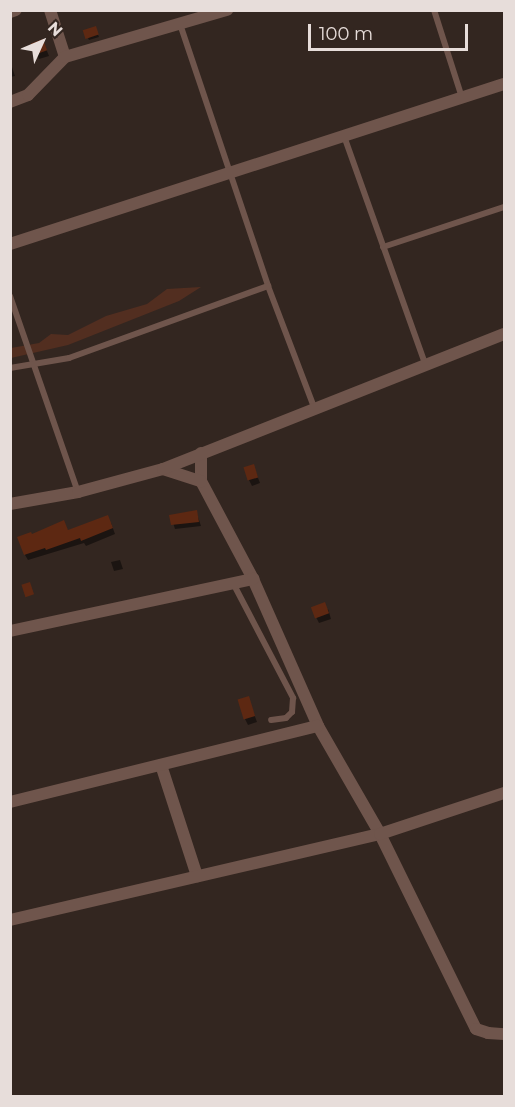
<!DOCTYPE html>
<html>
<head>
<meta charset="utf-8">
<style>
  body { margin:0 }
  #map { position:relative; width:515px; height:1107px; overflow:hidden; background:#332620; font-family:Montserrat,sans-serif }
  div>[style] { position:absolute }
  .green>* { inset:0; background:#522e20 }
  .shadow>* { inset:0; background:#0007 }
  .building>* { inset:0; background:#5d2812; transform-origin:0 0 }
  .service>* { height:6px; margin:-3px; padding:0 3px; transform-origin:3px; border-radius:3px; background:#6f554c }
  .minor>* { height:12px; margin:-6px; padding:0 6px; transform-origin:6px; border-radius:6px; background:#6f554c }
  span { translate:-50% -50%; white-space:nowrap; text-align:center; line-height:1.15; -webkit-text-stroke:4.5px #332620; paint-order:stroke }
  .frame { position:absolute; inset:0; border:12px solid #e7ddda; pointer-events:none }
  .north { position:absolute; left:12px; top:12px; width:60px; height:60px; -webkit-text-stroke:4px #332620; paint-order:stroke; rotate:46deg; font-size:16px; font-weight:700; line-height:24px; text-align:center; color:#e7ddda }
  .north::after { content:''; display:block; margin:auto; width:21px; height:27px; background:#e7ddda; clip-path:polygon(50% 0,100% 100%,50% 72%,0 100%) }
  .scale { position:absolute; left:308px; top:24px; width:160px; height:27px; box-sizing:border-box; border:3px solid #e7ddda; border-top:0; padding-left:8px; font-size:18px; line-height:21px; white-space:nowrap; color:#e7ddda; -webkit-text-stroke:4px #332620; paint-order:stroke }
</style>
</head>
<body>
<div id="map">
  <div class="green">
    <div style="clip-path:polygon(201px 287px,179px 301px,68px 345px,11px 358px,11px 348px,39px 343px,51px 334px,68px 335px,106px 316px,147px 304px,167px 289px)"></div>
  </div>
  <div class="shadow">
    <div style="clip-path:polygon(96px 30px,99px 37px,89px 40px,88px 38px)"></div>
    <div style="clip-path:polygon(43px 41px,49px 56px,39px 59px,36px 53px)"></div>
    <div style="clip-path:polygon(10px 61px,15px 76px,10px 77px)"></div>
    <div style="clip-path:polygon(253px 465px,260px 483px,252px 486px,249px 480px)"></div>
    <div style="clip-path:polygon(196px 511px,201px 526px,175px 529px,171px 516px)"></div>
    <div style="clip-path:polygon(64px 522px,68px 531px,111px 523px,115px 534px,86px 546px,84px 543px,28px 560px,25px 555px,31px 536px)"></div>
    <div style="clip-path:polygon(120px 560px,123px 569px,114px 571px,111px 562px)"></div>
    <div style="clip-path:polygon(328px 609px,331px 619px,319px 623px,316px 617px)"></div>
    <div style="clip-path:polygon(248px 698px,257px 722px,248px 725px,245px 719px)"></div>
  </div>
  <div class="building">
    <div style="left:96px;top:26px;width:9px;height:14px;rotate:72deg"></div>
    <div style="left:43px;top:39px;width:12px;height:13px;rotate:70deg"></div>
    <div style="left:254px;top:464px;width:14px;height:11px;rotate:73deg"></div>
    <div style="clip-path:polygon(197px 510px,199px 522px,171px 525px,169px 515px)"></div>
    <div style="clip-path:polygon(108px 515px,113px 528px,81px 541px,80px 538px,46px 550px,45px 548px,24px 555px,17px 537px,31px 532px,32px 534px,64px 520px,68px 530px)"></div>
    <div style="left:30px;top:582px;width:13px;height:9px;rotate:72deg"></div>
    <div style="left:325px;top:602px;width:12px;height:15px;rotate:70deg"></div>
    <div style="left:249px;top:696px;width:21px;height:12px;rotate:73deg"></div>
  </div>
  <div class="service">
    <div style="left:434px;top:10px;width:92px;rotate:72.3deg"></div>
    <div style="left:180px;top:24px;width:276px;rotate:71.4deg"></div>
    <div style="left:268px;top:286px;width:133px;rotate:69.2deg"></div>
    <div style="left:344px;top:136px;width:242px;rotate:70.4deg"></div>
    <div style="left:383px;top:247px;width:127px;rotate:-18.3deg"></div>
    <div style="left:10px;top:296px;width:207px;rotate:70.9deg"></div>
    <div style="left:10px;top:368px;width:60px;rotate:-9.6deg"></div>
    <div style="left:69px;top:358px;width:212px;rotate:-19.9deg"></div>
    <div style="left:233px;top:583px;width:130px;rotate:62.4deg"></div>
    <div style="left:293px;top:698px;width:14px;rotate:94deg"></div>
    <div style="left:292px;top:712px;width:8px;rotate:135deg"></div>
    <div style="left:286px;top:718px;width:15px;rotate:172deg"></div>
  </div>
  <div class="minor">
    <div style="left:50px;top:10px;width:49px;rotate:72.3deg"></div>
    <div style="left:10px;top:12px;width:6px;rotate:-18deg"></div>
    <div style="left:10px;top:102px;width:19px;rotate:-21deg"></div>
    <div style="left:28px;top:95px;width:53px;rotate:-45.8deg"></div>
    <div style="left:65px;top:57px;width:169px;rotate:-16.2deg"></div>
    <div style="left:10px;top:244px;width:519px;rotate:-17.95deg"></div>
    <div style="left:201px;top:453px;width:28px;rotate:90deg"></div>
    <div style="left:201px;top:481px;width:111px;rotate:62deg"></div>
    <div style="left:253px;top:579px;width:161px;rotate:66.1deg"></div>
    <div style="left:318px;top:726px;width:125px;rotate:60.1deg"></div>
    <div style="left:380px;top:834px;width:217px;rotate:63.8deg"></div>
    <div style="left:476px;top:1029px;width:13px;rotate:18deg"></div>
    <div style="left:488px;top:1033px;width:16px;rotate:4deg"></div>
    <div style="left:163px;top:469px;width:40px;rotate:18deg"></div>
    <div style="left:10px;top:504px;width:69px;rotate:-10deg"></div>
    <div style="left:78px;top:492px;width:88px;rotate:-15.1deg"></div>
    <div style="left:163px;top:469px;width:367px;rotate:-21.6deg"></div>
    <div style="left:10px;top:631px;width:249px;rotate:-12.1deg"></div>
    <div style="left:161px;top:765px;width:117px;rotate:72deg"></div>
    <div style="left:10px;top:802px;width:317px;rotate:-13.9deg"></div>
    <div style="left:10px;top:920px;width:380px;rotate:-13.1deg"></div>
    <div style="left:380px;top:834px;width:131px;rotate:-18.3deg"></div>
  </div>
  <div class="frame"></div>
  <div class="north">N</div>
  <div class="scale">100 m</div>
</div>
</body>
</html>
